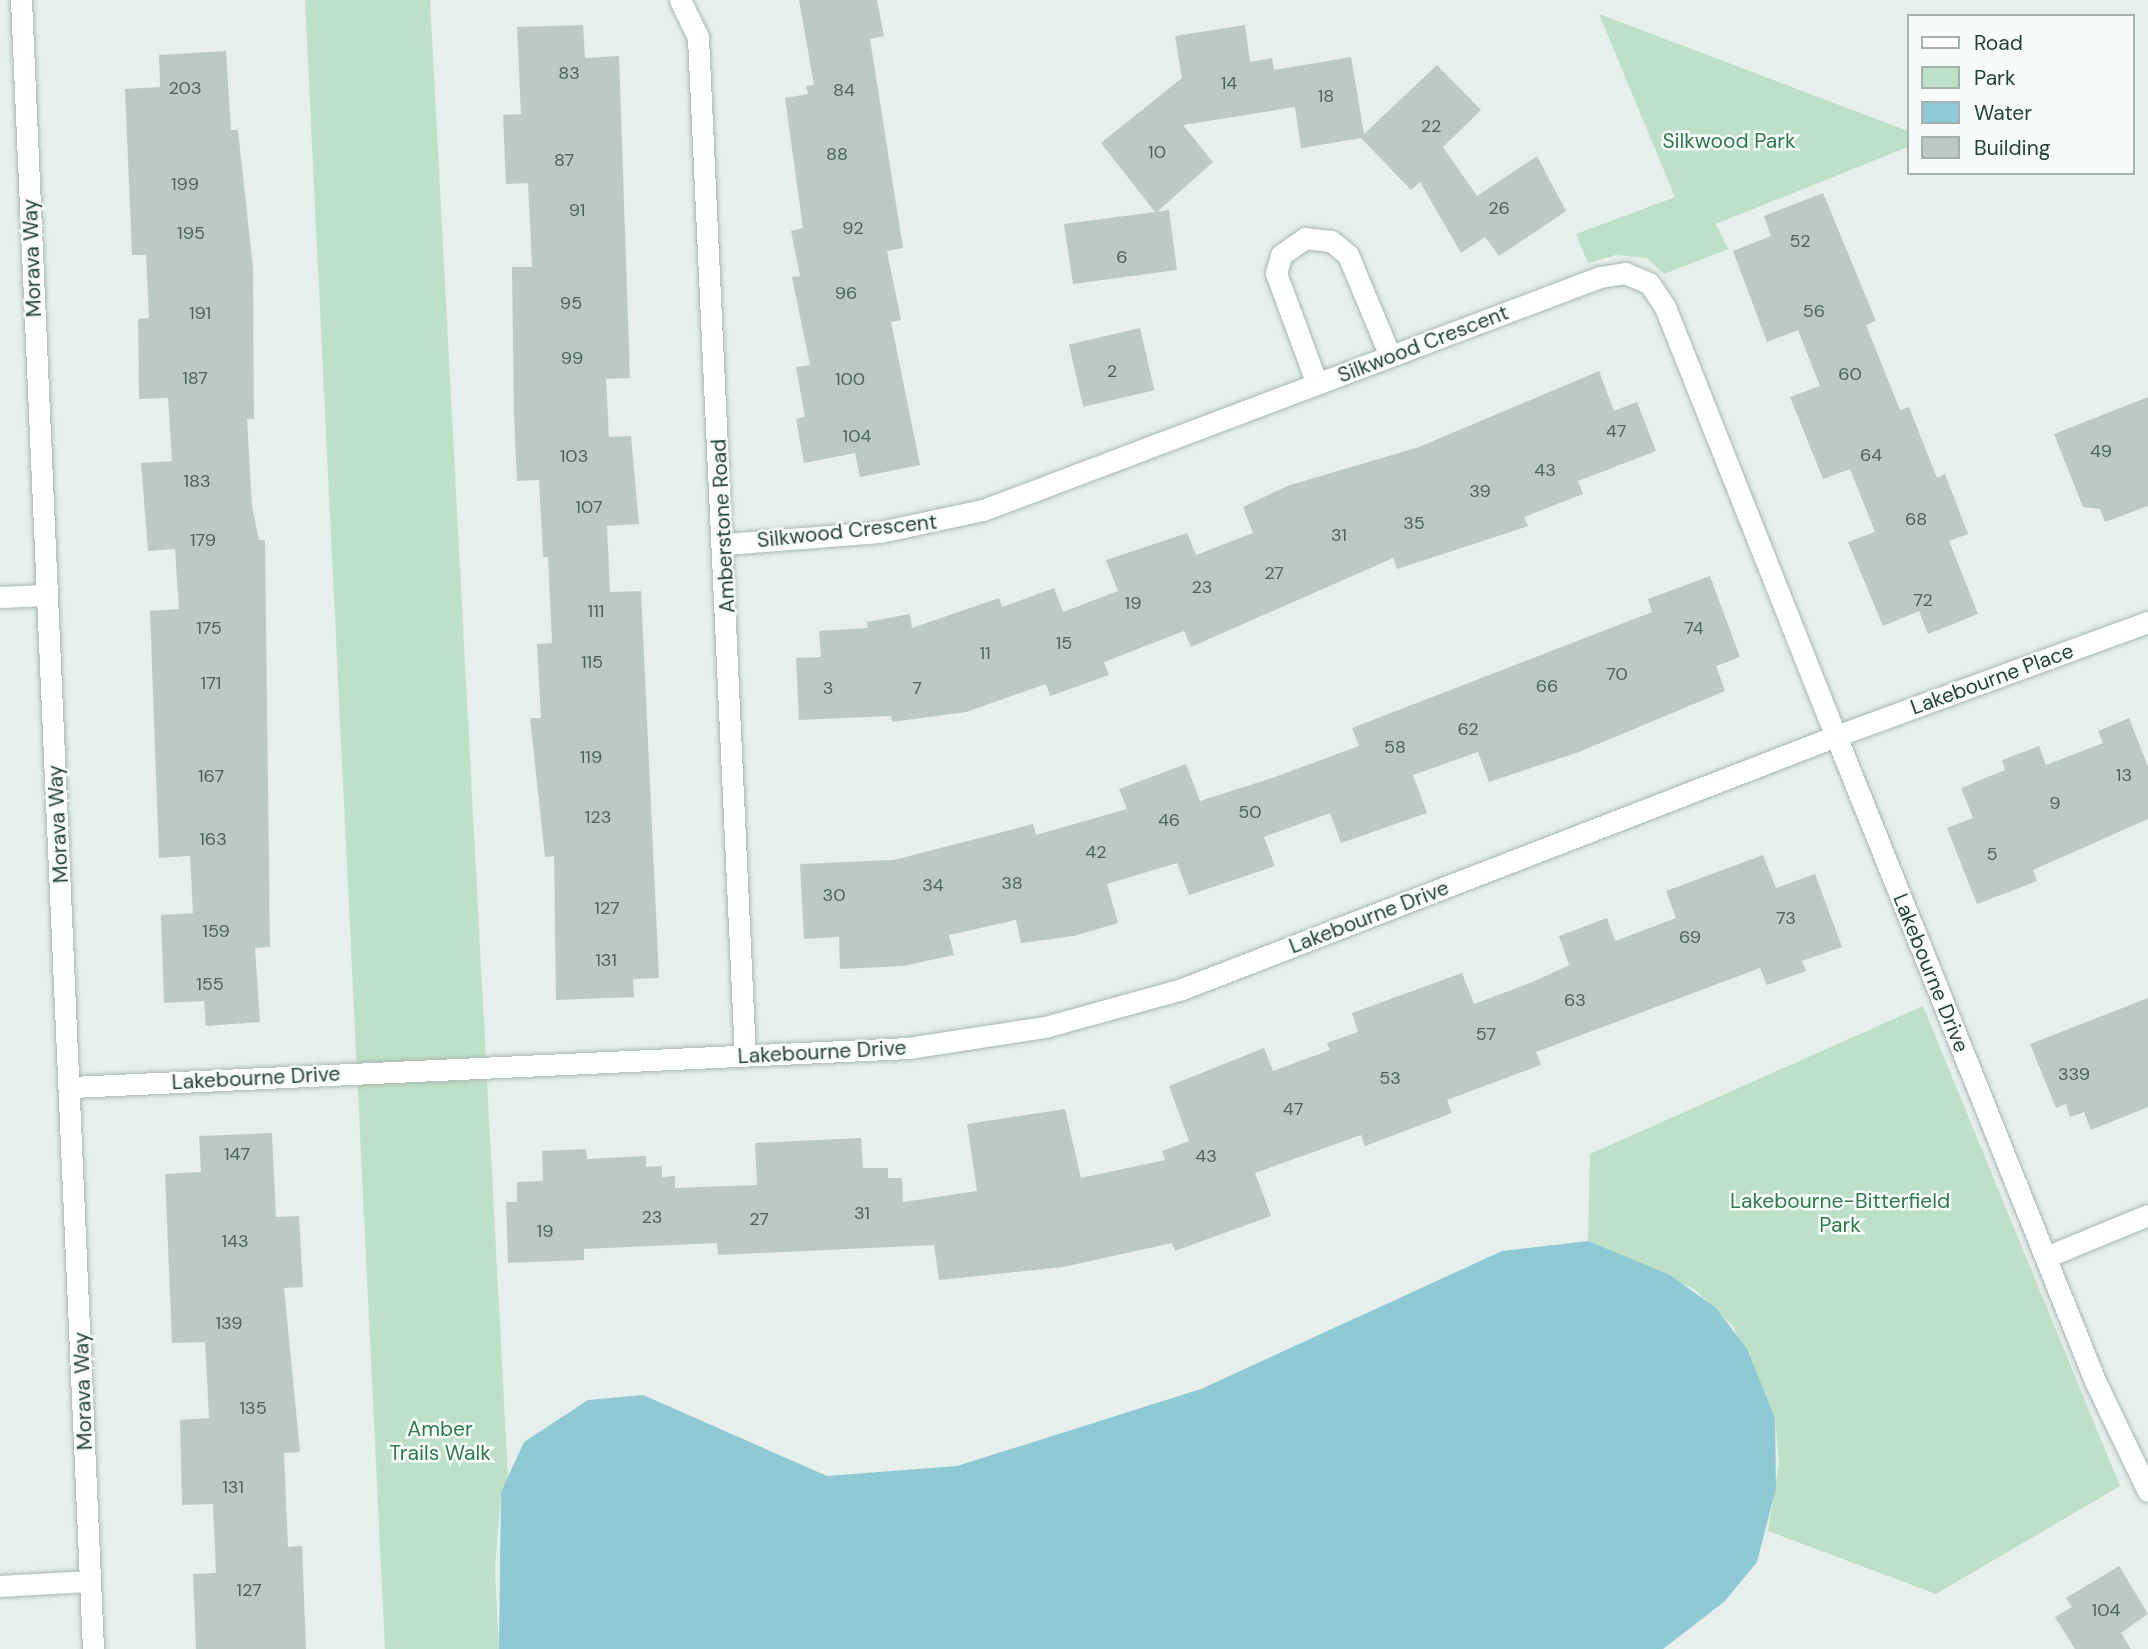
<!DOCTYPE html>
<html>
<head>
<meta charset="utf-8">
<style>
  body { margin:0 }
  #map { position:relative; width:2148px; height:1649px; overflow:hidden; background:#e6efeb; font-family:"DM Sans",sans-serif }
  div>[style] { position:absolute }
  .green>* { inset:0; background:#bfe0c8 }
  .water>* { inset:0; background:#8ec9d4 }
  .building>* { inset:0; background:#bbcac4; transform-origin:0 0 }
  .roads { filter:drop-shadow(0 0 2px #a8b8b2) drop-shadow(0 0 2px #a8b8b2) }
  .minor>* { height:21px; margin:-10.5px; padding:0 10.5px; transform-origin:10.5px; border-radius:10.5px; background:#fff }
  span { translate:-50% -50%; white-space:nowrap; text-align:center; line-height:1.15; -webkit-text-stroke:5px #f7fbf9; paint-order:stroke }
  .number-label { font-size:18px; color:#4a645c }
  .number-label span { -webkit-text-stroke-width:0 }
  .park-label { font-size:21px; color:#2d7a4b }
  .street-label { font-size:21px; color:#24423a }
  .legend { position:absolute; left:1907px; top:14px; width:228px; height:161px; box-sizing:border-box; background:#f7fbf9; border:2px solid #a3b1ad; margin:0; padding:9px 12px; list-style:none; font-size:21px; color:#24423a }
  .legend li { display:flex; align-items:center; gap:14px; height:35px }
  .legend b { width:35px; border:2px solid #a3b1ad }
</style>
</head>
<body>
<div id="map">
  <div class="green">
    <div style="clip-path:polygon(305px 0,430px 0,508px 1477px,501px 1492px,495px 1569px,499px 1649px,385px 1649px)"></div>
    <div style="clip-path:polygon(1599px 14px,1908px 131px,1908px 147px,1716px 224px,1728px 249px,1664px 274px,1647px 258px,1616px 255px,1588px 263px,1576px 234px,1675px 197px)"></div>
    <div style="clip-path:polygon(1923px 1006px,2120px 1486px,1936px 1594px,1768px 1531px,1779px 1464px,1775px 1418px,1733px 1326px,1694px 1289px,1588px 1241px,1590px 1154px)"></div>
  </div>
  <div class="water">
    <div style="clip-path:polygon(1588px 1241px,1670px 1275px,1716px 1308px,1747px 1349px,1775px 1418px,1776px 1488px,1757px 1562px,1725px 1601px,1663px 1649px,499px 1649px,501px 1492px,524px 1442px,588px 1400px,643px 1395px,827px 1476px,957px 1466px,1201px 1389px,1502px 1251px)"></div>
  </div>
  <div class="building">
    <div style="clip-path:polygon(799px 0,877px 0,884px 36px,870px 39px,903px 248px,887px 251px,901px 320px,891px 322px,920px 465px,860px 477px,855px 453px,804px 463px,796px 419px,805px 417px,796px 367px,810px 365px,792px 277px,800px 276px,791px 231px,803px 228px,785px 98px,808px 94px,806px 86px,814px 85px)"></div>
    <div style="clip-path:polygon(583px 25px,585px 58px,619px 56px,630px 378px,606px 379px,609px 437px,631px 436px,639px 524px,607px 526px,610px 592px,641px 591px,659px 978px,633px 979px,634px 997px,556px 1000px,554px 856px,545px 857px,530px 718px,541px 718px,537px 644px,552px 643px,548px 557px,543px 557px,539px 480px,517px 481px,514px 417px,512px 267px,532px 267px,528px 183px,506px 184px,503px 115px,521px 114px,517px 27px)"></div>
    <div style="clip-path:polygon(1245px 25px,1250px 62px,1272px 58px,1274px 70px,1351px 57px,1364px 134px,1437px 65px,1481px 110px,1443px 147px,1477px 196px,1537px 156px,1566px 211px,1499px 256px,1485px 237px,1461px 253px,1420px 182px,1411px 190px,1361px 138px,1301px 148px,1295px 107px,1183px 125px,1213px 162px,1157px 212px,1169px 210px,1177px 270px,1073px 284px,1064px 224px,1155px 212px,1101px 143px,1182px 78px,1175px 36px)"></div>
    <div style="clip-path:polygon(226px 51px,231px 130px,238px 130px,253px 268px,254px 419px,247px 419px,252px 506px,259px 540px,265px 540px,270px 947px,255px 948px,260px 1022px,206px 1026px,204px 1001px,164px 1003px,161px 915px,193px 913px,190px 856px,159px 858px,150px 611px,179px 609px,175px 549px,148px 551px,141px 463px,172px 461px,168px 398px,139px 399px,138px 319px,149px 318px,146px 255px,132px 255px,125px 89px,160px 87px,159px 55px)"></div>
    <div style="clip-path:polygon(1823px 193px,1876px 321px,1866px 325px,1900px 410px,1909px 407px,1937px 478px,1945px 474px,1968px 534px,1949px 541px,1978px 614px,1928px 634px,1919px 611px,1883px 626px,1848px 542px,1875px 532px,1850px 469px,1823px 479px,1790px 397px,1820px 386px,1798px 330px,1767px 342px,1733px 251px,1771px 236px,1764px 216px)"></div>
    <div style="left:1140px;top:328px;width:64px;height:73px;rotate:77deg"></div>
    <div style="clip-path:polygon(1599px 371px,1614px 411px,1637px 402px,1656px 451px,1578px 481px,1583px 494px,1524px 517px,1528px 526px,1397px 569px,1393px 558px,1191px 647px,1184px 631px,1104px 662px,1109px 675px,1050px 696px,1046px 684px,966px 712px,892px 722px,891px 716px,799px 720px,796px 658px,821px 657px,819px 631px,868px 628px,867px 622px,910px 614px,912px 628px,999px 598px,1002px 607px,1054px 588px,1063px 612px,1118px 591px,1106px 560px,1187px 533px,1196px 555px,1253px 533px,1243px 507px,1287px 486px,1419px 447px)"></div>
    <div style="clip-path:polygon(2148px 397px,2148px 506px,2105px 522px,2100px 509px,2083px 507px,2054px 434px)"></div>
    <div style="clip-path:polygon(1710px 576px,1740px 657px,1716px 666px,1725px 691px,1579px 752px,1489px 782px,1478px 752px,1413px 775px,1427px 813px,1341px 843px,1330px 813px,1264px 837px,1275px 866px,1189px 895px,1177px 863px,1107px 884px,1118px 923px,1074px 936px,1021px 943px,1016px 920px,949px 935px,954px 955px,903px 966px,840px 969px,839px 937px,804px 939px,800px 864px,894px 860px,1033px 824px,1036px 835px,1127px 809px,1119px 789px,1186px 764px,1200px 801px,1272px 778px,1359px 746px,1352px 728px,1652px 612px,1648px 599px)"></div>
    <div style="clip-path:polygon(2129px 718px,2148px 767px,2148px 819px,2033px 870px,2037px 881px,1977px 904px,1947px 828px,1973px 818px,1961px 788px,2005px 770px,2002px 760px,2039px 746px,2046px 765px,2103px 743px,2098px 731px)"></div>
    <div style="clip-path:polygon(1763px 855px,1776px 888px,1815px 874px,1842px 947px,1802px 961px,1806px 971px,1767px 985px,1760px 968px,1536px 1052px,1541px 1065px,1447px 1100px,1452px 1113px,1365px 1146px,1361px 1135px,1255px 1173px,1271px 1216px,1175px 1251px,1172px 1243px,1063px 1267px,939px 1280px,934px 1245px,718px 1255px,717px 1243px,584px 1249px,584px 1260px,508px 1263px,506px 1202px,517px 1202px,517px 1182px,543px 1181px,542px 1151px,586px 1149px,587px 1159px,646px 1156px,646px 1167px,662px 1166px,662px 1177px,675px 1176px,675px 1188px,757px 1185px,755px 1143px,861px 1138px,863px 1168px,888px 1168px,888px 1178px,902px 1178px,903px 1202px,977px 1191px,967px 1124px,1065px 1109px,1081px 1178px,1165px 1160px,1162px 1151px,1189px 1141px,1169px 1086px,1264px 1048px,1273px 1071px,1330px 1050px,1327px 1043px,1358px 1032px,1352px 1013px,1462px 973px,1474px 1004px,1535px 981px,1569px 965px,1559px 936px,1607px 918px,1615px 941px,1676px 918px,1666px 891px)"></div>
    <div style="clip-path:polygon(2148px 998px,2148px 1107px,2091px 1130px,2084px 1112px,2070px 1117px,2066px 1104px,2056px 1108px,2030px 1044px)"></div>
    <div style="clip-path:polygon(272px 1133px,276px 1217px,299px 1216px,303px 1287px,284px 1288px,300px 1452px,284px 1453px,288px 1547px,302px 1546px,306px 1649px,196px 1649px,193px 1574px,216px 1573px,213px 1504px,182px 1505px,180px 1420px,209px 1418px,205px 1342px,172px 1343px,165px 1174px,201px 1172px,199px 1136px)"></div>
    <div style="clip-path:polygon(2119px 1566px,2148px 1614px,2121px 1633px,2131px 1649px,2075px 1649px,2055px 1617px,2072px 1607px,2066px 1598px)"></div>
  </div>
  <div class="roads">
    <div class="minor">
      <div style="left:21px;top:0;width:1651px;rotate:87.5deg"></div>
      <div style="left:680px;top:0;width:41px;rotate:64.1deg"></div>
      <div style="left:698px;top:37px;width:1020px;rotate:87.36deg"></div>
      <div style="left:1317px;top:384px;width:118px;rotate:-110.3deg"></div>
      <div style="left:1276px;top:273px;width:19px;rotate:-74deg"></div>
      <div style="left:1281px;top:255px;width:29px;rotate:-35deg"></div>
      <div style="left:1305px;top:238px;width:26px;rotate:7deg"></div>
      <div style="left:1331px;top:241px;width:22px;rotate:39deg"></div>
      <div style="left:1348px;top:255px;width:109px;rotate:67.4deg"></div>
      <div style="left:725px;top:544px;width:155px;rotate:-4.4deg"></div>
      <div style="left:880px;top:532px;width:105px;rotate:-12.1deg"></div>
      <div style="left:983px;top:510px;width:660px;rotate:-20.69deg"></div>
      <div style="left:1600px;top:277px;width:25px;rotate:-9deg"></div>
      <div style="left:1625px;top:273px;width:26px;rotate:23deg"></div>
      <div style="left:1649px;top:283px;width:29px;rotate:56deg"></div>
      <div style="left:1665px;top:307px;width:462px;rotate:68.3deg"></div>
      <div style="left:1836px;top:736px;width:332px;rotate:-20.1deg"></div>
      <div style="left:0;top:597px;width:46px;rotate:-2.5deg"></div>
      <div style="left:72px;top:1087px;width:837px;rotate:-2.67deg"></div>
      <div style="left:908px;top:1048px;width:139px;rotate:-8.7deg"></div>
      <div style="left:1045px;top:1027px;width:142px;rotate:-15.5deg"></div>
      <div style="left:1182px;top:989px;width:701px;rotate:-21.15deg"></div>
      <div style="left:1836px;top:736px;width:695px;rotate:68.12deg"></div>
      <div style="left:2095px;top:1381px;width:122px;rotate:64.3deg"></div>
      <div style="left:2046px;top:1257px;width:110px;rotate:-22.4deg"></div>
      <div style="left:0;top:1586px;width:90px;rotate:-3.2deg"></div>
    </div>
  </div>
  <div class="number-label">
    <span style="left:569px;top:73px">83</span>
    <span style="left:1229px;top:83px">14</span>
    <span style="left:185px;top:88px">203</span>
    <span style="left:844px;top:90px">84</span>
    <span style="left:1326px;top:96px">18</span>
    <span style="left:1431px;top:126px">22</span>
    <span style="left:1157px;top:152px">10</span>
    <span style="left:837px;top:154px">88</span>
    <span style="left:564px;top:160px">87</span>
    <span style="left:185px;top:184px">199</span>
    <span style="left:1499px;top:208px">26</span>
    <span style="left:577px;top:210px">91</span>
    <span style="left:853px;top:228px">92</span>
    <span style="left:191px;top:233px">195</span>
    <span style="left:1800px;top:241px">52</span>
    <span style="left:1122px;top:257px">6</span>
    <span style="left:846px;top:293px">96</span>
    <span style="left:571px;top:303px">95</span>
    <span style="left:1814px;top:311px">56</span>
    <span style="left:200px;top:313px">191</span>
    <span style="left:572px;top:358px">99</span>
    <span style="left:1112px;top:371px">2</span>
    <span style="left:1850px;top:374px">60</span>
    <span style="left:195px;top:378px">187</span>
    <span style="left:850px;top:379px">100</span>
    <span style="left:1616px;top:431px">47</span>
    <span style="left:857px;top:436px">104</span>
    <span style="left:2101px;top:451px">49</span>
    <span style="left:1871px;top:455px">64</span>
    <span style="left:574px;top:456px">103</span>
    <span style="left:1545px;top:470px">43</span>
    <span style="left:197px;top:481px">183</span>
    <span style="left:1480px;top:491px">39</span>
    <span style="left:589px;top:507px">107</span>
    <span style="left:1916px;top:519px">68</span>
    <span style="left:1414px;top:523px">35</span>
    <span style="left:1339px;top:535px">31</span>
    <span style="left:203px;top:540px">179</span>
    <span style="left:1274px;top:573px">27</span>
    <span style="left:1202px;top:587px">23</span>
    <span style="left:1923px;top:600px">72</span>
    <span style="left:1133px;top:603px">19</span>
    <span style="left:596px;top:611px">111</span>
    <span style="left:209px;top:628px">175</span>
    <span style="left:1694px;top:628px">74</span>
    <span style="left:1064px;top:643px">15</span>
    <span style="left:985px;top:653px">11</span>
    <span style="left:592px;top:662px">115</span>
    <span style="left:1617px;top:674px">70</span>
    <span style="left:211px;top:683px">171</span>
    <span style="left:1547px;top:686px">66</span>
    <span style="left:828px;top:688px">3</span>
    <span style="left:917px;top:688px">7</span>
    <span style="left:1468px;top:729px">62</span>
    <span style="left:1395px;top:747px">58</span>
    <span style="left:591px;top:757px">119</span>
    <span style="left:2124px;top:775px">13</span>
    <span style="left:211px;top:776px">167</span>
    <span style="left:2055px;top:803px">9</span>
    <span style="left:1250px;top:812px">50</span>
    <span style="left:598px;top:817px">123</span>
    <span style="left:1169px;top:820px">46</span>
    <span style="left:213px;top:839px">163</span>
    <span style="left:1096px;top:852px">42</span>
    <span style="left:1992px;top:854px">5</span>
    <span style="left:1012px;top:883px">38</span>
    <span style="left:933px;top:885px">34</span>
    <span style="left:834px;top:895px">30</span>
    <span style="left:607px;top:908px">127</span>
    <span style="left:1786px;top:918px">73</span>
    <span style="left:216px;top:931px">159</span>
    <span style="left:1690px;top:937px">69</span>
    <span style="left:606px;top:960px">131</span>
    <span style="left:210px;top:984px">155</span>
    <span style="left:1575px;top:1000px">63</span>
    <span style="left:1486px;top:1034px">57</span>
    <span style="left:2074px;top:1074px">339</span>
    <span style="left:1390px;top:1078px">53</span>
    <span style="left:1293px;top:1109px">47</span>
    <span style="left:237px;top:1154px">147</span>
    <span style="left:1206px;top:1156px">43</span>
    <span style="left:862px;top:1213px">31</span>
    <span style="left:652px;top:1217px">23</span>
    <span style="left:759px;top:1219px">27</span>
    <span style="left:545px;top:1231px">19</span>
    <span style="left:235px;top:1241px">143</span>
    <span style="left:229px;top:1323px">139</span>
    <span style="left:253px;top:1408px">135</span>
    <span style="left:233px;top:1487px">131</span>
    <span style="left:249px;top:1590px">127</span>
    <span style="left:2106px;top:1610px">104</span>
  </div>
  <div class="park-label">
    <span style="left:1729px;top:141px">Silkwood Park</span>
    <span style="left:1840px;top:1213px">Lakebourne-Bitterfield<br>Park</span>
    <span style="left:440px;top:1441px">Amber<br>Trails Walk</span>
  </div>
  <div class="street-label">
    <span style="left:32px;top:258px;rotate:-92deg">Morava Way</span>
    <span style="left:1423px;top:344px;rotate:-21deg">Silkwood Crescent</span>
    <span style="left:723px;top:526px;rotate:-93deg">Amberstone Road</span>
    <span style="left:847px;top:531px;rotate:-6deg">Silkwood Crescent</span>
    <span style="left:1992px;top:679px;rotate:-20deg">Lakebourne Place</span>
    <span style="left:58px;top:824px;rotate:-93deg">Morava Way</span>
    <span style="left:1369px;top:917px;rotate:-21deg">Lakebourne Drive</span>
    <span style="left:1931px;top:973px;rotate:68deg">Lakebourne Drive</span>
    <span style="left:822px;top:1052px;rotate:-3deg">Lakebourne Drive</span>
    <span style="left:256px;top:1078px;rotate:-3deg">Lakebourne Drive</span>
    <span style="left:83px;top:1391px;rotate:-92deg">Morava Way</span>
  </div>
  <ul class="legend">
  <li><b style="height:9px;background:#fff"></b>Road</li>
  <li><b style="height:19px;background:#bfe0c8"></b>Park</li>
  <li><b style="height:19px;background:#8ec9d4"></b>Water</li>
  <li><b style="height:19px;background:#bbcac4"></b>Building</li>
  </ul>
</div>
</body>
</html>
